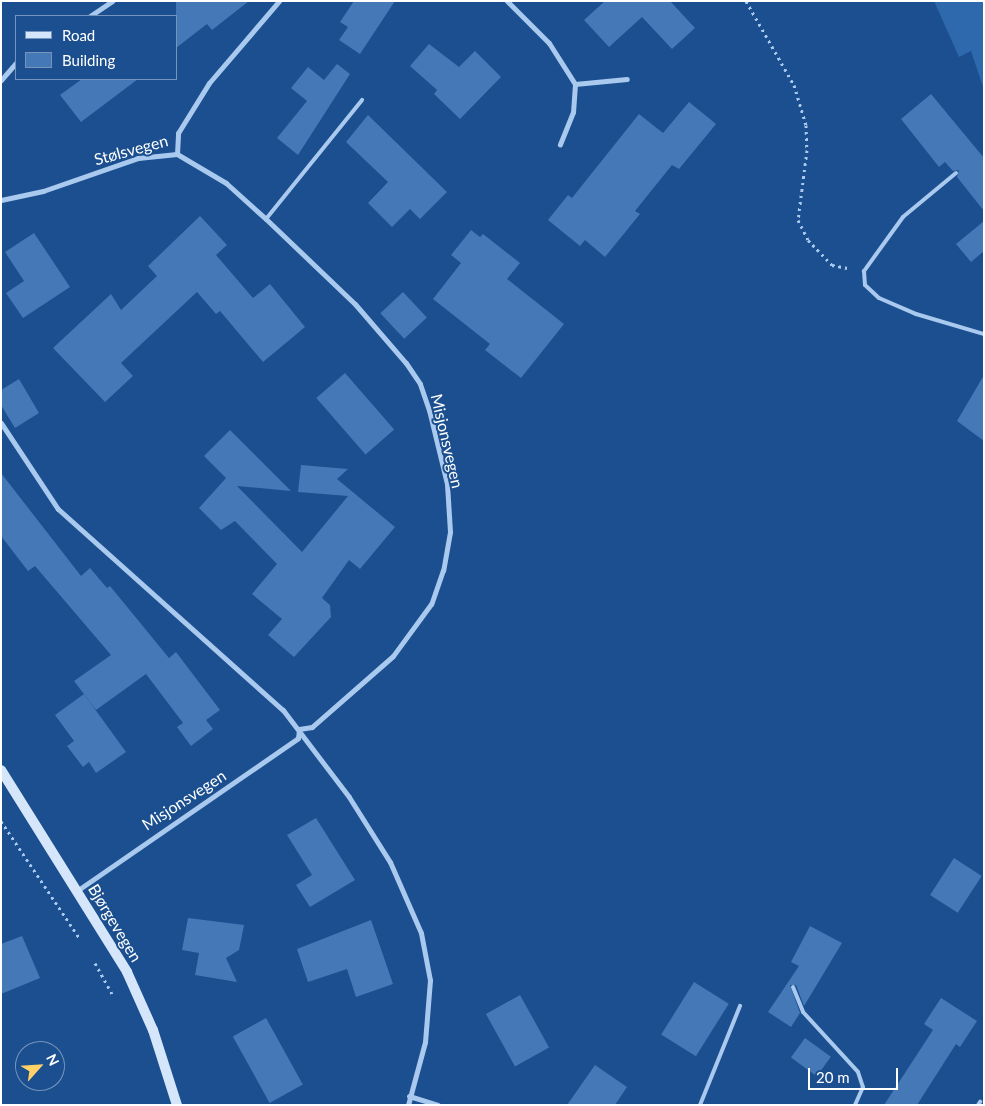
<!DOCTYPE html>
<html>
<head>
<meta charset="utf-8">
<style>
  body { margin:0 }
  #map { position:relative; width:985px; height:1106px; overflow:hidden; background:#1b4f8f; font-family:Lato,sans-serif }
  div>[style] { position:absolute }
  .green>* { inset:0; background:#2e69ad }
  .building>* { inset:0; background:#4478b7; transform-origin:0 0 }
  .path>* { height:3px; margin-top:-1.5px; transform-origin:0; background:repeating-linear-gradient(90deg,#a9c9ee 0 2.5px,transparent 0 6.5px) }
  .lane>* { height:4px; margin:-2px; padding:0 2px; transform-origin:2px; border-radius:2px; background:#a9c9ee }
  .street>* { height:5px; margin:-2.5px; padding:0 2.5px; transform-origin:2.5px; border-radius:2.5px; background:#a9c9ee }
  .secondary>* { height:10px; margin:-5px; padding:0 5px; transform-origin:5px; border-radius:5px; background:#d6e6fa }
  span { translate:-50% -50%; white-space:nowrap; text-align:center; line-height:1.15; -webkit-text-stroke:4px #1b4f8f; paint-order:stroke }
  .street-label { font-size:16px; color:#fff }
  .frame { position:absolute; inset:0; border:2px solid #fff; pointer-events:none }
  .legend { position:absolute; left:15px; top:15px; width:162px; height:65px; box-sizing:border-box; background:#1b4f8f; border:1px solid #7695bc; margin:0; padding:6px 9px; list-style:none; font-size:15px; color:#fff }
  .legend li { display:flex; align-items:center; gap:10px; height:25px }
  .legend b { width:25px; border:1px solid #7695bc }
  .north { position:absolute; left:15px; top:1041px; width:50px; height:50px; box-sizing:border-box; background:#1b4f8f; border:1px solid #7695bc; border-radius:50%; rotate:64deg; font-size:14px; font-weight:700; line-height:20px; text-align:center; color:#fff }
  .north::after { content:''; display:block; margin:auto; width:18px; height:22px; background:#ffd166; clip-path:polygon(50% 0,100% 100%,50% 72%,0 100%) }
  .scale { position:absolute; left:808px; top:1068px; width:90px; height:22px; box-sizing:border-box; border:2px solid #fff; border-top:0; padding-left:6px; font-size:15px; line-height:18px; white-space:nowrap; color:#fff; -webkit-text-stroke:4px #1b4f8f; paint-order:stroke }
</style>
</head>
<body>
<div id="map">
  <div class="green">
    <div style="clip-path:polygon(934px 1px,984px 1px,984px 90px,971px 51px,959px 57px)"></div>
  </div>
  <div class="building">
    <div style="clip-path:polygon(176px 1px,249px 1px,212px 30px,207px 24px,176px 48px)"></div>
    <div style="clip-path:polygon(354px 1px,395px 1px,360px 54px,339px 40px,348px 27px,340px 22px)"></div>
    <div style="clip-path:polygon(605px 1px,670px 1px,695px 28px,672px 49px,642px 17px,609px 47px,584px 20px)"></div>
    <div style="clip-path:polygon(429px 44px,459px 67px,475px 51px,501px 77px,460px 119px,434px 94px,437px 90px,410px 66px)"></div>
    <div style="clip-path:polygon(337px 64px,350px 74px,298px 155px,277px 138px,307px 101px,291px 88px,308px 67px,324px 80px)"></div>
    <div style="clip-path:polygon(82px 79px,138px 79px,81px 122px,60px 95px)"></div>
    <div style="clip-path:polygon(931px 94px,984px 158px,984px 211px,957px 177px,959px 170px,953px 171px,945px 162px,939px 167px,901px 119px)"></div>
    <div style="clip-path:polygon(689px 102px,716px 124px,679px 169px,672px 165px,635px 211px,640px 214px,605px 257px,585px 240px,580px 246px,548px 220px,568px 195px,572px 198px,639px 114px,663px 133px)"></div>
    <div style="clip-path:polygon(368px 115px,447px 192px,420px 219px,410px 209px,392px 227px,368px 203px,388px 182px,346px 142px)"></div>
    <div style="clip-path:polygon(200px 216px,227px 245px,216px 255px,253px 298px,270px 284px,305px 327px,263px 362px,220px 311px,216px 314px,197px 292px,121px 363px,133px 376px,105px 402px,53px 348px,111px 294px,121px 310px,157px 276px,148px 266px)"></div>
    <div style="clip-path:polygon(984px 221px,984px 251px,971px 262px,956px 244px)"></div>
    <div style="clip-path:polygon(471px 230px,480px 237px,483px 234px,520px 263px,507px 279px,564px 324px,521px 378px,485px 350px,490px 344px,433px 299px,461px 263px,451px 255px)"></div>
    <div style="clip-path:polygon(34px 233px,70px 287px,23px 318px,6px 293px,24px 281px,5px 252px)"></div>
    <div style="left:403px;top:292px;width:35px;height:31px;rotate:47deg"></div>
    <div style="left:345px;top:373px;width:75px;height:38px;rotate:49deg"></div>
    <div style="clip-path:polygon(984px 375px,984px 441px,957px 421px)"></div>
    <div style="clip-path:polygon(19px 379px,39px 413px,15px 428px,1px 405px,1px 390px)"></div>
    <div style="clip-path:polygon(230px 430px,291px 491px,237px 486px,302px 552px,348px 496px,298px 492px,301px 465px,348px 469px,337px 479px,395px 527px,360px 569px,349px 560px,322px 598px,330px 605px,331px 617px,294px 657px,268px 635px,282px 619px,252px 594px,277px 564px,235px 521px,221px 530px,199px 508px,226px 478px,204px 456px)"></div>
    <div style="clip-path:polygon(1px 473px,81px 576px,90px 568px,107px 588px,110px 586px,169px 658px,176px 652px,220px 710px,206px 720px,213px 729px,191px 746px,177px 727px,183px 723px,146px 674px,96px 710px,74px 681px,111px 655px,35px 566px,28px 571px,1px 536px)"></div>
    <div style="clip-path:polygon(84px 694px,126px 752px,96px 773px,89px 762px,83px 767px,67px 746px,74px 741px,55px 715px)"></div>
    <div style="clip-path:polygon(316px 818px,355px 880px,310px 907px,296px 885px,312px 875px,287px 835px)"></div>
    <div style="left:954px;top:858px;width:33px;height:44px;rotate:33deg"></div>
    <div style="clip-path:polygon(188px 918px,244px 925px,239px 950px,226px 958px,237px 982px,195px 975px,199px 953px,182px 950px)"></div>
    <div style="clip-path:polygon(371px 920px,393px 984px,356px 997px,347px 969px,308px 982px,297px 949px)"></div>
    <div style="clip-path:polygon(810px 926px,842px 943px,804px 1006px,796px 985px,790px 985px,800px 1013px,791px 1027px,768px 1012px,799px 966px,791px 962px)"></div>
    <div style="clip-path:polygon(22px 936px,40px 978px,1px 994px,1px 944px)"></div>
    <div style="left:694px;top:982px;width:41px;height:62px;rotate:32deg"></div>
    <div style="left:520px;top:995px;width:60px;height:39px;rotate:61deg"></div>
    <div style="clip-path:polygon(941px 998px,977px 1021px,960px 1047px,956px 1044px,917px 1105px,884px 1105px,933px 1030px,924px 1024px)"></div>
    <div style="left:266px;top:1018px;width:76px;height:38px;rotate:61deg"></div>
    <div style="left:805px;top:1038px;width:32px;height:24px;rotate:36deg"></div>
    <div style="clip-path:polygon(595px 1065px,627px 1087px,615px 1105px,567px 1105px)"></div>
  </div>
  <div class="path">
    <div style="left:746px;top:1px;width:97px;rotate:60.3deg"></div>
    <div style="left:794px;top:85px;width:42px;rotate:73.3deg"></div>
    <div style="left:806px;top:125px;width:25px;rotate:88deg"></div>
    <div style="left:807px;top:150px;width:71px;rotate:97.3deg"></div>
    <div style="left:798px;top:220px;width:22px;rotate:63deg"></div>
    <div style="left:808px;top:240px;width:35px;rotate:46deg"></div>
    <div style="left:832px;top:265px;width:16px;rotate:11deg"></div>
    <div style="left:1px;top:821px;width:142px;rotate:56.2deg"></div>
    <div style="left:95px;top:963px;width:37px;rotate:61deg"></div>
  </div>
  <div class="lane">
    <div style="left:956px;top:173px;width:69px;rotate:140.3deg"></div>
    <div style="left:903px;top:217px;width:67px;rotate:125.8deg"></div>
    <div style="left:864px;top:271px;width:14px;rotate:86deg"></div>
    <div style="left:865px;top:285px;width:19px;rotate:43deg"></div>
    <div style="left:879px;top:298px;width:40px;rotate:23.4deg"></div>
    <div style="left:916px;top:314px;width:71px;rotate:16.4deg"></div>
    <div style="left:266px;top:219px;width:153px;rotate:-51.1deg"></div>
    <div style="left:793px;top:987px;width:27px;rotate:68deg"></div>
    <div style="left:803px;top:1012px;width:81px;rotate:47.5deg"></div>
    <div style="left:858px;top:1072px;width:16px;rotate:72deg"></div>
    <div style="left:863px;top:1087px;width:20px;rotate:114deg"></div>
    <div style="left:700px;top:1105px;width:107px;rotate:-68deg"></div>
    <div style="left:978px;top:1105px;width:4px;rotate:-56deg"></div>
  </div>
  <div class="street">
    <div style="left:507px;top:1px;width:59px;rotate:45deg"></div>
    <div style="left:549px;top:43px;width:49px;rotate:57.6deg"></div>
    <div style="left:575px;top:84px;width:28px;rotate:94deg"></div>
    <div style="left:573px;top:112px;width:35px;rotate:112deg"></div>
    <div style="left:90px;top:16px;width:27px;rotate:-34deg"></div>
    <div style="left:1px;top:80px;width:23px;rotate:-49deg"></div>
    <div style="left:575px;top:84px;width:52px;rotate:-5.5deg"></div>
    <div style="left:177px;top:154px;width:57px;rotate:30.6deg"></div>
    <div style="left:226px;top:183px;width:54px;rotate:42deg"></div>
    <div style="left:266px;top:219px;width:123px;rotate:43.7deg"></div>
    <div style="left:355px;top:304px;width:78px;rotate:49.2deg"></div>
    <div style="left:406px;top:363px;width:25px;rotate:56deg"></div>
    <div style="left:420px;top:384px;width:28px;rotate:71deg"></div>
    <div style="left:429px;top:410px;width:76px;rotate:76.3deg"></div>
    <div style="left:447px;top:484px;width:48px;rotate:86.4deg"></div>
    <div style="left:450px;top:532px;width:39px;rotate:100deg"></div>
    <div style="left:443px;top:570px;width:36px;rotate:109deg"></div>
    <div style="left:431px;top:604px;width:64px;rotate:126.2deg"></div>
    <div style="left:393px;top:656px;width:108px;rotate:138.8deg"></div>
    <div style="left:312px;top:727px;width:13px;rotate:171deg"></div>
    <div style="left:177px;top:154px;width:21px;rotate:-87deg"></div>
    <div style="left:178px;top:133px;width:59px;rotate:-58.2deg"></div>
    <div style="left:209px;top:83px;width:108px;rotate:-49.5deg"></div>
    <div style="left:1px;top:200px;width:43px;rotate:-12.1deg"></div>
    <div style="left:43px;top:191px;width:101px;rotate:-19.2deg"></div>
    <div style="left:138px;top:158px;width:39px;rotate:-6deg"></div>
    <div style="left:1px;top:423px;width:103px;rotate:56.5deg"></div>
    <div style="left:58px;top:509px;width:302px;rotate:41.8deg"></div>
    <div style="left:283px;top:710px;width:109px;rotate:52.8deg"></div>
    <div style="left:349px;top:797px;width:77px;rotate:57.8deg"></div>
    <div style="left:390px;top:862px;width:77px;rotate:66.4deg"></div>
    <div style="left:421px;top:933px;width:48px;rotate:79.2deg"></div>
    <div style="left:430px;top:980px;width:62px;rotate:94.6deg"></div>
    <div style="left:425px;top:1042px;width:65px;rotate:105.1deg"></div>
    <div style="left:78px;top:890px;width:267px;rotate:-34.6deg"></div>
    <div style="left:298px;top:738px;width:8px;rotate:-83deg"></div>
    <div style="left:409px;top:1096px;width:30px;rotate:17deg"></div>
  </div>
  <div class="secondary">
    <div style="left:1px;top:770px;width:238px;rotate:58deg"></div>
    <div style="left:127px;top:972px;width:64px;rotate:65.9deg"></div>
    <div style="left:153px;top:1030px;width:79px;rotate:72.3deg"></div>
  </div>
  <div class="street-label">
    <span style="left:131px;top:150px;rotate:-15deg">Stølsvegen</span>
    <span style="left:447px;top:441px;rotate:77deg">Misjonsvegen</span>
    <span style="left:184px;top:800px;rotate:-33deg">Misjonsvegen</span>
    <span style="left:115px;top:923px;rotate:59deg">Bjørgevegen</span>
  </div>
  <div class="frame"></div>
  <ul class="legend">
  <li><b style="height:6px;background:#d6e6fa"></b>Road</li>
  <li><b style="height:14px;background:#4478b7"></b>Building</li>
  </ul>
  <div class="north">N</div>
  <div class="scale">20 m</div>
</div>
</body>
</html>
